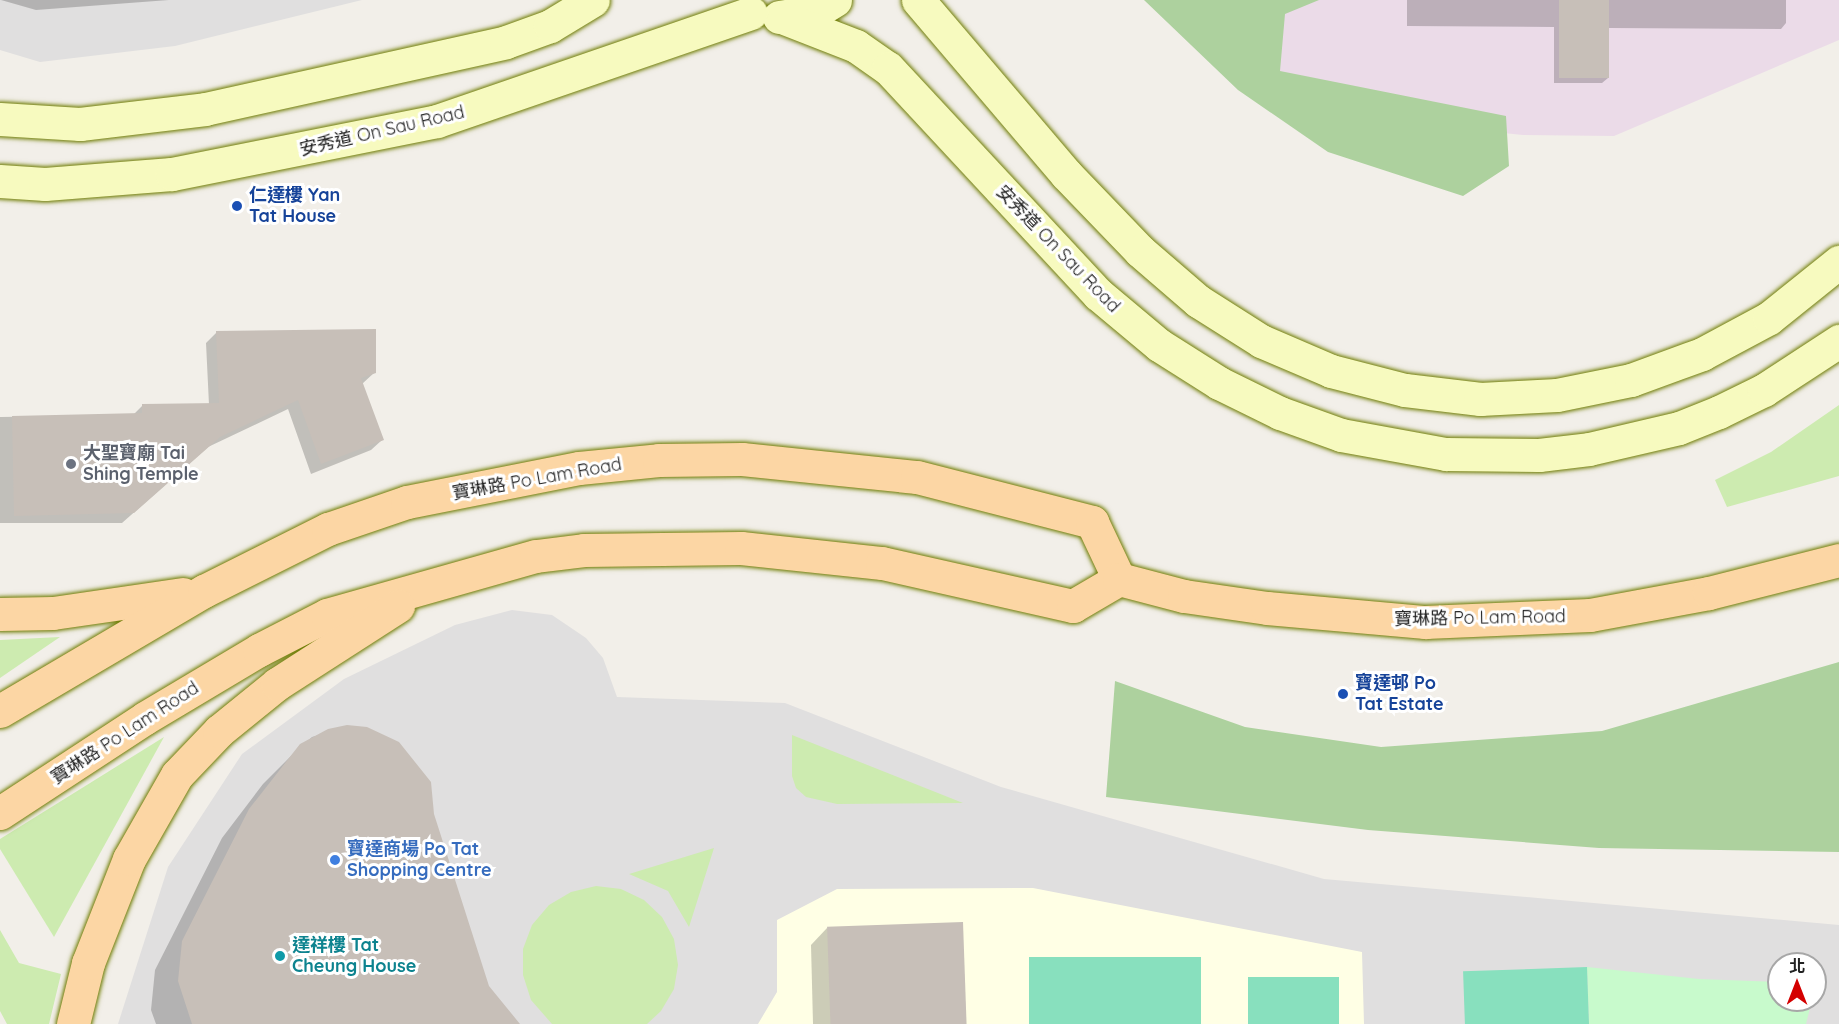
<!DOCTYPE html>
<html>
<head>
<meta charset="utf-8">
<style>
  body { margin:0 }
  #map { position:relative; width:1839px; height:1024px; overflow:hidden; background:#f2efe9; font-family:Quicksand,"Noto Sans TC",sans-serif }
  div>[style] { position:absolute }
  .residential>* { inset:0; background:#e0dfdf }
  .industrial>* { inset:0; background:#ebdbe8 }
  .education>* { inset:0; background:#ffffe5 }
  .grass>* { inset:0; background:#cdebb0 }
  .forest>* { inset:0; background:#add19e }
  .park>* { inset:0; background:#c8facc }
  .pitch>* { inset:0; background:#88e0be; transform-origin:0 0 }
  .shadow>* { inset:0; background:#0003 }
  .building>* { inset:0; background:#c7bfb8; transform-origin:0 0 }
  .roads { filter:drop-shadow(0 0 2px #707d05) drop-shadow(0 0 2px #707d05) }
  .secondary>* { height:33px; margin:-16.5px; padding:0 16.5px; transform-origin:16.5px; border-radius:16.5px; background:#f7fabf }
  .primary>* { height:33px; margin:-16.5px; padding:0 16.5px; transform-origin:16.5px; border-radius:16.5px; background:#fcd6a4 }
  .dots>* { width:16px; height:16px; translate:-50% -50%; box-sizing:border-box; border:3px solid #fff; border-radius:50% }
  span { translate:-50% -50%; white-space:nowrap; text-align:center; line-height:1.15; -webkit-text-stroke:6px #fff; paint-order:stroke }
  .street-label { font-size:18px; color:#222 }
  .transit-label { font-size:18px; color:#164399; font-weight:700 }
  .left { translate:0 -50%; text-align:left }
  .worship-label { font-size:18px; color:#5b616d; font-weight:700 }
  .shop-label { font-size:18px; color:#366cbe; font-weight:700 }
  .culture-label { font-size:18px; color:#0d838f; font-weight:700 }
  .north { position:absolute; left:1767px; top:952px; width:60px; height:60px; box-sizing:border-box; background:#fff; border:2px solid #a7a7a7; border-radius:50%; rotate:0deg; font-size:16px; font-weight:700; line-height:24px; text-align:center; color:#222 }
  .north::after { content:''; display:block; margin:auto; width:21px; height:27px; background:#d40000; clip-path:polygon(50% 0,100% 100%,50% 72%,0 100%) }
</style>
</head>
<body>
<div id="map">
  <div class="residential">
    <div style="clip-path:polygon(0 0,362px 0,175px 46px,40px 62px,0 50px)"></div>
    <div style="clip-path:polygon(evenodd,512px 610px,552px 615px,586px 638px,603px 658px,617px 697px,785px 703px,1001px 787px,1324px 879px,1839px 925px,1839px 1024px,118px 1024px,168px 867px,242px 754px,344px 679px,455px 625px,512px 610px,1779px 964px,1815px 964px,1815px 1000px,1779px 1000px,1779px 964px)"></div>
  </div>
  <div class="industrial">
    <div style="clip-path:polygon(1269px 0,1839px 0,1839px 40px,1614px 136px,1523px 135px,1268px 109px)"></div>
  </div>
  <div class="education">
    <div style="clip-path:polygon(1033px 888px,1362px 952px,1364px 1024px,758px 1024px,777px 992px,777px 920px,837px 889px)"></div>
  </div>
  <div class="grass">
    <div style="clip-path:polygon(1839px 405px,1839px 476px,1727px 507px,1715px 480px,1771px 452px)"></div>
    <div style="clip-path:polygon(60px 637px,0 678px,0 640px)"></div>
    <div style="clip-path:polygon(792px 735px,963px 803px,837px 804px,806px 797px,796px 788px,792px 776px)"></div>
    <div style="clip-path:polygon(164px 737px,54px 937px,0 849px,0 839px)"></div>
    <div style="clip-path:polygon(714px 848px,689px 927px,668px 891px,629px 874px)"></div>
    <div style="clip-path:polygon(596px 886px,621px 889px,644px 900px,662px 917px,674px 939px,678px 965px,674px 989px,661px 1011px,647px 1024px,552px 1024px,531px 1000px,523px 975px,523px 949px,532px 925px,549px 905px,571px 892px)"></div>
    <div style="clip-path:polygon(0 930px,19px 963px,61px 974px,49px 1024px,7px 1024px,0 1011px)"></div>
  </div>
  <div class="forest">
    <div style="clip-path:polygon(1144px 0,1319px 0,1285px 14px,1280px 71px,1506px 116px,1509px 166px,1463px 196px,1328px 152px,1238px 90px)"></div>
    <div style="clip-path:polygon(1839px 662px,1839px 852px,1599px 848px,1368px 830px,1106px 797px,1115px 681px,1245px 727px,1381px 747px,1602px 731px)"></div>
  </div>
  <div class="park">
    <div style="clip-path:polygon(1587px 967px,1699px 979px,1779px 982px,1779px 1000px,1812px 1000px,1806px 1024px,1589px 1024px)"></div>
  </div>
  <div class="pitch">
    <div style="left:1029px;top:957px;width:172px;height:67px"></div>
    <div style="left:1587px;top:967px;width:57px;height:124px;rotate:88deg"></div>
    <div style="left:1248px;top:977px;width:91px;height:47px"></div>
  </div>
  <div class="shadow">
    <div style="clip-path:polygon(1px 0,169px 0,36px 10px)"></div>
    <div style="clip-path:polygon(1407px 0,1786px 0,1786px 23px,1781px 29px,1608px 28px,1608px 78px,1602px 83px,1554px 83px,1554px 27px,1407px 26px)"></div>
    <div style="clip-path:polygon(217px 332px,375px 372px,362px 384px,382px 440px,371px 450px,311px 474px,288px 409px,208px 447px,122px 523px,0 523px,0 417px,133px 415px,143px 405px,209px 405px,206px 343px)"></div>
    <div style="clip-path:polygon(348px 727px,433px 814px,487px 987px,518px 1024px,156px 1024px,151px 1010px,155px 970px,222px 838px,263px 784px,291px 756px,312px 737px)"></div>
    <div style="clip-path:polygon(827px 928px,965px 1024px,813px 1024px,811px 945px)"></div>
  </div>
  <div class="building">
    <div style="left:1559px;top:0;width:50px;height:78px"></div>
    <div style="clip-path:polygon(376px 329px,376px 373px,361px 378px,384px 440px,321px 464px,298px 400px,220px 437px,134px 513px,14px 516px,12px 416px,142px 413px,142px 404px,219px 403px,216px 331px)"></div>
    <div style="clip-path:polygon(347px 725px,367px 727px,399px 742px,431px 782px,434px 814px,489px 986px,520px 1024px,192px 1024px,178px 981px,182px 941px,249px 809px,300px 744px,328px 729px)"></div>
    <div style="left:963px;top:922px;width:102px;height:136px;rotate:88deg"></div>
  </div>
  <div class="roads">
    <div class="secondary">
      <div style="left:918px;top:0;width:228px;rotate:49.6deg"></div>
      <div style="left:1066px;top:174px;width:107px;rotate:46.1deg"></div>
      <div style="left:1140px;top:251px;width:77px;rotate:40.8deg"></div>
      <div style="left:1198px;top:301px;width:75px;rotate:32.4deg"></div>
      <div style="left:1261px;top:341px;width:76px;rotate:23.2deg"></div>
      <div style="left:1331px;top:371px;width:76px;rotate:14.4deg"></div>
      <div style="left:1405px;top:390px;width:76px;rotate:6.8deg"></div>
      <div style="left:1480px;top:399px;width:77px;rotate:-3deg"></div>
      <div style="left:1557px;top:395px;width:76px;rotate:-11.5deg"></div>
      <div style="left:1631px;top:380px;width:76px;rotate:-20.1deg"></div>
      <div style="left:1702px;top:354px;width:76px;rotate:-28.2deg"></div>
      <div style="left:1769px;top:318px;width:90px;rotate:-38.7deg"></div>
      <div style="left:779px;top:17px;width:38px;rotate:-9deg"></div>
      <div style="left:817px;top:11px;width:21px;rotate:-31deg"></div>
      <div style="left:784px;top:18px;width:77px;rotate:21.3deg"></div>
      <div style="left:856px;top:46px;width:39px;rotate:35deg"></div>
      <div style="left:888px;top:68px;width:309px;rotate:47.1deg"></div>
      <div style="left:1098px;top:294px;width:80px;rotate:39.9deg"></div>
      <div style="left:1159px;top:345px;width:71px;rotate:32.3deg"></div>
      <div style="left:1219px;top:383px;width:68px;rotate:26.2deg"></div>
      <div style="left:1280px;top:413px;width:65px;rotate:19.8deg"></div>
      <div style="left:1341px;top:435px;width:107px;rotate:10.3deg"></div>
      <div style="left:1446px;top:454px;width:93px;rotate:0.6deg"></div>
      <div style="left:1539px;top:455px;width:50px;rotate:-6.8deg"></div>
      <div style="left:1589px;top:449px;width:92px;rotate:-13.1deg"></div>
      <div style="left:1679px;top:428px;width:43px;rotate:-21.8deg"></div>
      <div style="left:1719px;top:412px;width:50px;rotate:-26.1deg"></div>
      <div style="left:1764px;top:390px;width:90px;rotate:-33.2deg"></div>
      <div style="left:0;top:119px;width:80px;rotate:3.6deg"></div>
      <div style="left:80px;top:124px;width:126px;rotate:-6.8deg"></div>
      <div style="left:205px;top:109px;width:308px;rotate:-12.5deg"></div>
      <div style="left:506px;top:42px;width:47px;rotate:-20deg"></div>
      <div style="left:550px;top:26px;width:50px;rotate:-31.2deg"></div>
      <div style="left:0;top:181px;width:45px;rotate:3.8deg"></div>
      <div style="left:45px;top:184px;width:127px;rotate:-4.5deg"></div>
      <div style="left:172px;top:174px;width:270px;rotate:-11.3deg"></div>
      <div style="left:437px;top:121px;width:332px;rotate:-19deg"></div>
    </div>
    <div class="primary">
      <div style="left:0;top:614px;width:53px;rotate:-1.1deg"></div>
      <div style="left:53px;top:613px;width:131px;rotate:-8.3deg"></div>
      <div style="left:0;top:711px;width:237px;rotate:-30.5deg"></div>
      <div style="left:204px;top:591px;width:139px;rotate:-26.6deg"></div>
      <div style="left:328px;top:529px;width:83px;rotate:-18.9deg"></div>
      <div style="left:407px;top:502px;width:175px;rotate:-11.2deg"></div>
      <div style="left:579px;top:468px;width:80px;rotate:-5.7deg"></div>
      <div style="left:659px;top:460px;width:83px;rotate:-0.7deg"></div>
      <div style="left:742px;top:459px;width:176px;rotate:5.9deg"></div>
      <div style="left:917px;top:477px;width:181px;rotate:14.4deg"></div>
      <div style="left:1092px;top:522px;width:63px;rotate:64.7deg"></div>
      <div style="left:0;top:813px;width:173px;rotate:-33.2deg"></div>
      <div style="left:145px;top:718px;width:133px;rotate:-30.8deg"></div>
      <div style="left:259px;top:650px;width:76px;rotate:-27.2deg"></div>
      <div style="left:327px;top:615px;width:217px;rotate:-15.8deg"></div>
      <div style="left:536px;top:556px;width:48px;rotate:-7.1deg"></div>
      <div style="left:584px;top:550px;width:157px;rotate:-0.7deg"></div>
      <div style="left:741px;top:548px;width:142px;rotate:6.1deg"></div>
      <div style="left:882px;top:563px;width:196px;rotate:12.7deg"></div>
      <div style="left:1073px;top:606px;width:53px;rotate:-30.4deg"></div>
      <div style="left:1119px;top:579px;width:67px;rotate:14.7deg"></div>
      <div style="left:1184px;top:596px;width:84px;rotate:8.2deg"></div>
      <div style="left:1267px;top:608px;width:159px;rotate:5.1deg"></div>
      <div style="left:1425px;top:622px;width:165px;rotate:-2.4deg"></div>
      <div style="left:1590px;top:615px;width:121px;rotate:-10.5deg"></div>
      <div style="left:1709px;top:593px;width:134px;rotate:-14.2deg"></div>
      <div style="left:73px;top:1024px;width:63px;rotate:-76.2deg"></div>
      <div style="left:88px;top:963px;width:112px;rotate:-68.5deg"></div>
      <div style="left:129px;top:859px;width:97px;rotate:-60.3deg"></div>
      <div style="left:177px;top:775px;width:61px;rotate:-46.3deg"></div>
      <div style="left:219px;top:731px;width:75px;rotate:-39deg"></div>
      <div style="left:277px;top:684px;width:144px;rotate:-32.8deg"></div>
    </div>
  </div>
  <div class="dots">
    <div style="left:237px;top:206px;background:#1a4fb4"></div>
    <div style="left:71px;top:464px;background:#6b7280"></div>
    <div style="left:1343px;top:694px;background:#1a4fb4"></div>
    <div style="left:335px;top:860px;background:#3f7fe0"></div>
    <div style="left:280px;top:956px;background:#0f9aa8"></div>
  </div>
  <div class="street-label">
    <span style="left:382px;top:131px;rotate:-13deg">安秀道 On Sau Road</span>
    <span style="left:1058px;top:249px;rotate:46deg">安秀道 On Sau Road</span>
    <span style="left:537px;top:479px;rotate:-10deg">寶琳路 Po Lam Road</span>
    <span style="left:1480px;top:618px;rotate:-1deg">寶琳路 Po Lam Road</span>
    <span style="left:125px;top:733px;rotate:-33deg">寶琳路 Po Lam Road</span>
  </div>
  <div class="transit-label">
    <span class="left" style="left:249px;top:206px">仁達樓 Yan<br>Tat House</span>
    <span class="left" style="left:1355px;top:694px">寶達邨 Po<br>Tat Estate</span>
  </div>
  <div class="worship-label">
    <span class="left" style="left:83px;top:464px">大聖寶廟 Tai<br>Shing Temple</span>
  </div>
  <div class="shop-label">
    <span class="left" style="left:347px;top:860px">寶達商場 Po Tat<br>Shopping Centre</span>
  </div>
  <div class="culture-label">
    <span class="left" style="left:292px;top:956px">達祥樓 Tat<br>Cheung House</span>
  </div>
  <div class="north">北</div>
</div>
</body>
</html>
